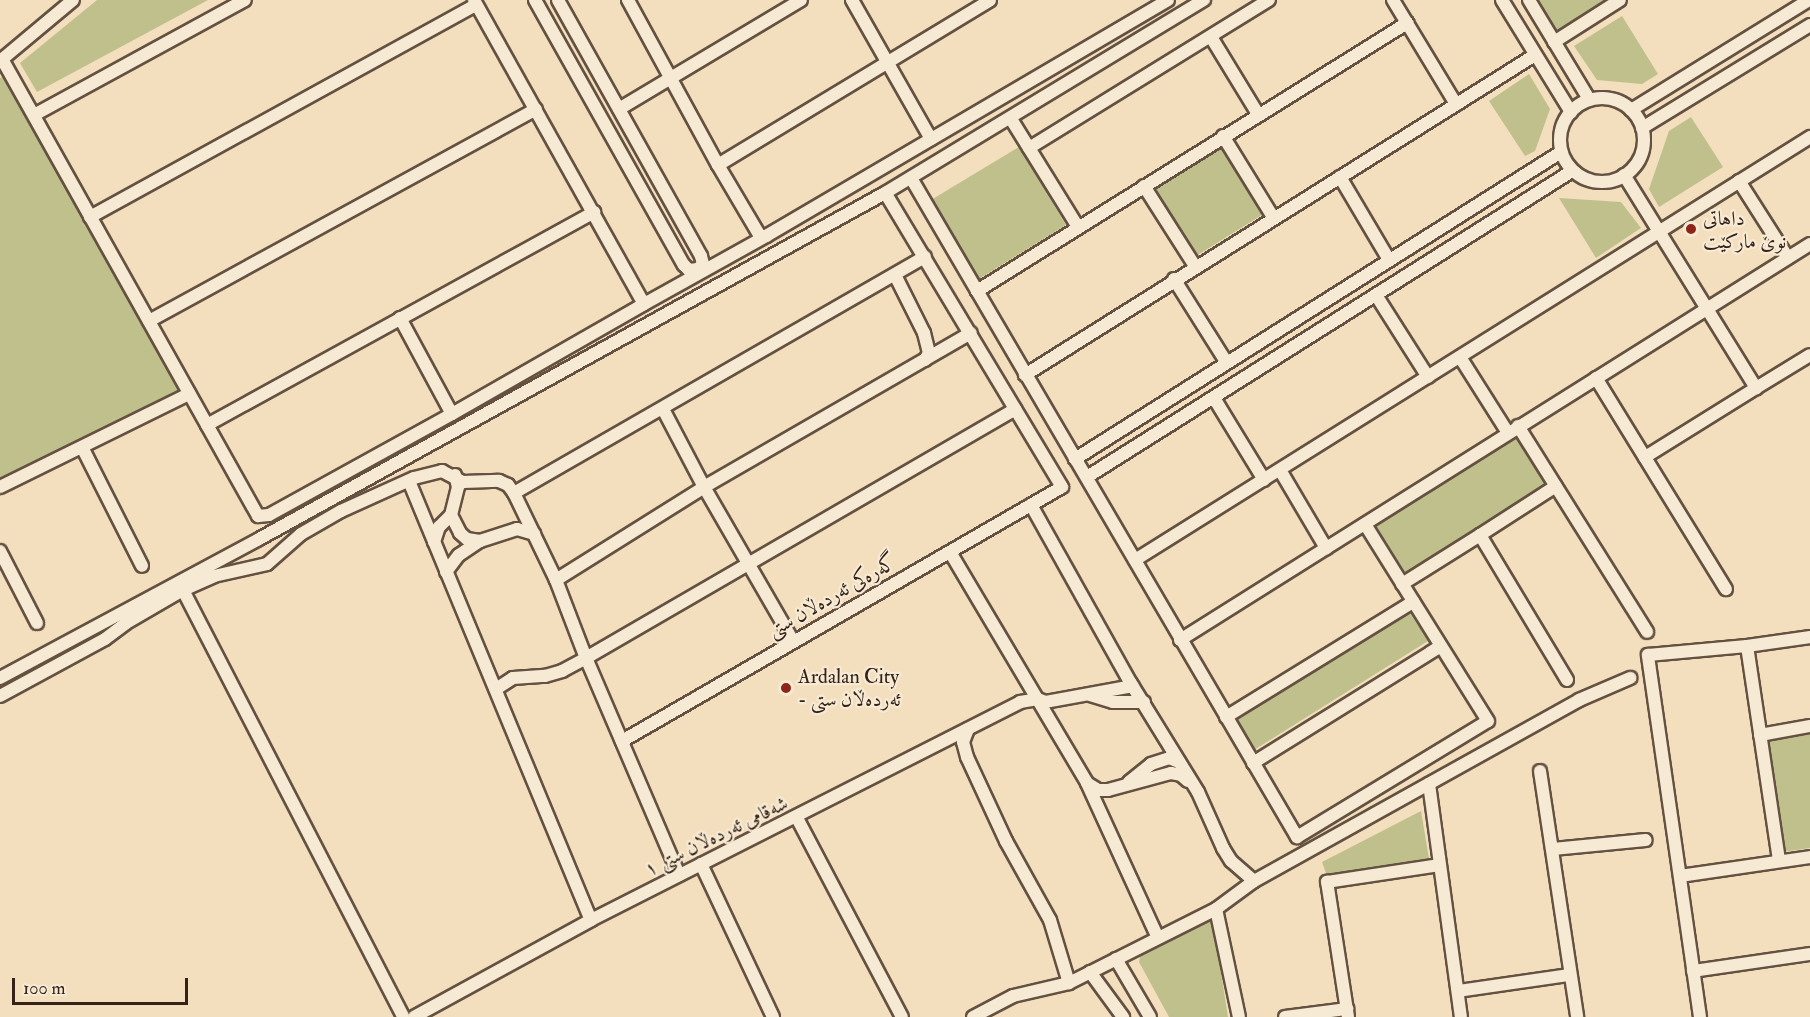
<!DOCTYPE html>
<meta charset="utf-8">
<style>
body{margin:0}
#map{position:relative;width:1810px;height:1017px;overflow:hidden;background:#f3dfbd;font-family:"IM FELL Double Pica",Amiri,serif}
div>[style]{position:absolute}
.green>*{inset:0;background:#c0c08d}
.roads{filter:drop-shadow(2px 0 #645141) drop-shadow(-2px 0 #645141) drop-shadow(0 2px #645141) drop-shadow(0 -2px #645141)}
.minor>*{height:12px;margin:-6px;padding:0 6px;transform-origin:6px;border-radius:6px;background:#f7ead4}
.minor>.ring{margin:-6px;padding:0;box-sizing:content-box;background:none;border:12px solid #f7ead4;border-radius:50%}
.dots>*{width:16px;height:16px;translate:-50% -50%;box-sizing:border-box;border:3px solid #f7ead4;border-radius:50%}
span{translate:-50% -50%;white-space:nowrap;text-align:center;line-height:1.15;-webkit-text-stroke:4.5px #f7ead4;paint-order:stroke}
.poi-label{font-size:20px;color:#342218}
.left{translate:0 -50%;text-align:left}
.street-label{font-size:20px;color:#342218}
.scale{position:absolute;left:12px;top:978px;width:176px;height:27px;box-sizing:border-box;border:3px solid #342218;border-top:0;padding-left:8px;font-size:18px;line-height:21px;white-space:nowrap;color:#342218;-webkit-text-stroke:4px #f7ead4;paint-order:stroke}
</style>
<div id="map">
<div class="green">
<i style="clip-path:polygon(97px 0,208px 0,37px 92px,20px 63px)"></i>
<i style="clip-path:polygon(1537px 0,1608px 0,1557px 30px)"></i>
<i style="clip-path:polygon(1622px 16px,1658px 74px,1642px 84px,1597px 80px,1574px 46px)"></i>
<i style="clip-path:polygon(1529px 74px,1550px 109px,1535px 151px,1525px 156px,1489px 101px)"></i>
<i style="clip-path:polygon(3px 76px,180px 393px,0 479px,0 78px)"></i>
<i style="clip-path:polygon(1691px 117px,1723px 167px,1659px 207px,1649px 189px,1669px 131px)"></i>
<i style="clip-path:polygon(1019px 147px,1066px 225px,979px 279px,931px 200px)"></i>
<i style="clip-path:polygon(1220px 147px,1262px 215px,1196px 256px,1155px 189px)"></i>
<i style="clip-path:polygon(1559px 198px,1621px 202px,1641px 228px,1596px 258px)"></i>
<i style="clip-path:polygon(1516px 437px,1546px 484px,1406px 573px,1376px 526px)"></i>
<i style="clip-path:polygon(1408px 610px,1428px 641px,1254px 750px,1235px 719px)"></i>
<i style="clip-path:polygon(1810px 733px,1810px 848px,1782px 852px,1767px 739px)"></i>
<i style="clip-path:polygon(1421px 811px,1429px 859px,1327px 876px,1322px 862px)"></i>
<i style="clip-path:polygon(1211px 910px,1228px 1017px,1169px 1017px,1139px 962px,1142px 948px)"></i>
</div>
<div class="roads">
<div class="minor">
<i style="left:474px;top:0;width:348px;rotate:60.8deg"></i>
<i style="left:644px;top:304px;width:140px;rotate:-29.1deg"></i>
<i style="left:535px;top:0;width:304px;rotate:60.7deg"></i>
<i style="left:684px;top:265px;width:7px;rotate:45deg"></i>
<i style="left:689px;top:270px;width:9px;rotate:-6deg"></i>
<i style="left:698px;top:269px;width:7px;rotate:-45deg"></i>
<i style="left:703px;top:264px;width:8px;rotate:-104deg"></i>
<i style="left:701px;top:256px;width:293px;rotate:-119.2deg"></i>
<i style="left:628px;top:0;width:188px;rotate:61.4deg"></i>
<i style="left:718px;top:165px;width:82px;rotate:59.4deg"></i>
<i style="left:760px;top:236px;width:6px"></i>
<i style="left:766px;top:236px;width:466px;rotate:-30.4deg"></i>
<i style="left:852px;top:0;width:160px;rotate:60.4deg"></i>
<i style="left:1393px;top:0;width:122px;rotate:58.8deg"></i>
<i style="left:1502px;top:0;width:132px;rotate:58.4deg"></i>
<i style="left:1529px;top:0;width:116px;rotate:58.8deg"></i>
<i style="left:1211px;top:37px;width:90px;rotate:58.6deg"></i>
<i style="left:1554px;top:42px;width:78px;rotate:-32.5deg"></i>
<i style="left:2px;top:59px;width:524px;rotate:60.74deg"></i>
<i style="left:258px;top:516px;width:11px;rotate:-5deg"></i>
<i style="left:269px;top:515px;width:209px;rotate:-28.9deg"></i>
<i style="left:452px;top:414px;width:221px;rotate:-29.8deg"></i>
<i style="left:0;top:61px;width:95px;rotate:-39.9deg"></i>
<i class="ring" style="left:1560px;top:98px;width:72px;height:72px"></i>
<i style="left:619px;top:109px;width:212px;rotate:-30.9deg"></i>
<i style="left:1631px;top:110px;width:209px;rotate:-31.7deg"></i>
<i style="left:34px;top:115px;width:240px;rotate:-28.6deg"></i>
<i style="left:1011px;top:119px;width:127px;rotate:58.2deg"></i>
<i style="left:1642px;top:128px;width:197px;rotate:-31.5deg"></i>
<i style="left:1223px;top:136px;width:95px;rotate:58.3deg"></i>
<i style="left:1029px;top:148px;width:282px;rotate:-31.7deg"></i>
<i style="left:718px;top:165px;width:318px;rotate:-31.2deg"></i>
<i style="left:1624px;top:175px;width:251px;rotate:58.2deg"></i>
<i style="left:1756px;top:388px;width:131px;rotate:148.1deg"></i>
<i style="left:1340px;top:177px;width:96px;rotate:59.4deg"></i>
<i style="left:911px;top:178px;width:764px;rotate:59.64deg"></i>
<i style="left:1297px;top:837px;width:223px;rotate:-31.3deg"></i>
<i style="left:1488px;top:721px;width:232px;rotate:-122deg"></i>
<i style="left:1739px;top:181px;width:91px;rotate:57.5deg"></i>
<i style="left:1144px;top:186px;width:95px;rotate:57.5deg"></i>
<i style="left:90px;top:217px;width:440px;rotate:-28.8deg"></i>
<i style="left:895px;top:275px;width:65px;rotate:63.4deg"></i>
<i style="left:924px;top:333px;width:21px;rotate:76deg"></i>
<i style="left:929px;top:353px;width:8px;rotate:120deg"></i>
<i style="left:1174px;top:279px;width:99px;rotate:57.8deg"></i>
<i style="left:977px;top:291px;width:507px;rotate:-31.93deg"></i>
<i style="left:1376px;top:295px;width:97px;rotate:57.6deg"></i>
<i style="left:400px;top:318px;width:109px;rotate:61.6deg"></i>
<i style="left:149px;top:321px;width:441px;rotate:-28.7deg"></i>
<i style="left:1460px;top:357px;width:90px;rotate:57.7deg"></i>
<i style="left:1025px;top:375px;width:602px;rotate:-32.11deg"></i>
<i style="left:1596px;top:378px;width:248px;rotate:58.4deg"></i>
<i style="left:1756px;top:388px;width:63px;rotate:-31.4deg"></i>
<i style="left:1214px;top:398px;width:96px;rotate:58.6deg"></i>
<i style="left:663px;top:409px;width:88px;rotate:62.3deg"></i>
<i style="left:704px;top:487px;width:178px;rotate:60deg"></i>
<i style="left:207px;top:425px;width:442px;rotate:-28.8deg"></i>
<i style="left:1518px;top:426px;width:243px;rotate:57.9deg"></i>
<i style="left:82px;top:447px;width:133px;rotate:63.2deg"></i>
<i style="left:1075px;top:459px;width:575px;rotate:-32.28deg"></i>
<i style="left:1280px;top:470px;width:91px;rotate:59.5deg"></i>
<i style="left:455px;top:475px;width:12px;rotate:76deg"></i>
<i style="left:458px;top:487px;width:29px;rotate:104deg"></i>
<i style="left:451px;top:515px;width:20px;rotate:63deg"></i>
<i style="left:460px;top:533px;width:9px;rotate:41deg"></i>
<i style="left:467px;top:539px;width:13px;rotate:9deg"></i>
<i style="left:480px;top:541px;width:39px;rotate:-18deg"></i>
<i style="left:517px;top:529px;width:18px;rotate:16deg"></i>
<i style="left:1087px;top:477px;width:573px;rotate:-32.25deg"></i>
<i style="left:409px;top:481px;width:475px;rotate:67.5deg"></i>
<i style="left:0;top:487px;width:211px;rotate:-26.2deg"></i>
<i style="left:514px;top:493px;width:474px;rotate:-29.9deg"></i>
<i style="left:1480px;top:535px;width:90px;rotate:-32.8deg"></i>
<i style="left:434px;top:542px;width:16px;rotate:-72deg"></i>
<i style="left:439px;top:527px;width:17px;rotate:-45deg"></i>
<i style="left:0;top:551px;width:81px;rotate:62.8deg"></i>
<i style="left:950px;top:552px;width:269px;rotate:59.3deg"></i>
<i style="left:1087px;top:783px;width:170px;rotate:65.4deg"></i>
<i style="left:1135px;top:560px;width:797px;rotate:-32.07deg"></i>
<i style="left:446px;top:572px;width:21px;rotate:-53deg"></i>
<i style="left:459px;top:555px;width:25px;rotate:-34deg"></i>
<i style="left:556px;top:580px;width:175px;rotate:-32.1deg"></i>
<i style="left:704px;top:487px;width:308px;rotate:-30deg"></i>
<i style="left:1402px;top:584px;width:92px;rotate:-32.1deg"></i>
<i style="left:1480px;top:535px;width:169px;rotate:59deg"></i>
<i style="left:183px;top:590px;width:480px;rotate:62.7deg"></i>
<i style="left:1180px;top:640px;width:744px;rotate:-32.15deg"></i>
<i style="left:1747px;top:646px;width:217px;rotate:81.5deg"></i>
<i style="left:0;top:678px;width:294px;rotate:-28.2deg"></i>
<i style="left:259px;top:539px;width:715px;rotate:-28.93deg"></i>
<i style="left:885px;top:193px;width:373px;rotate:-31.2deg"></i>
<i style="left:496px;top:689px;width:20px;rotate:-33deg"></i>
<i style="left:513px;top:678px;width:32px;rotate:-4deg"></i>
<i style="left:545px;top:676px;width:18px;rotate:-16deg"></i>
<i style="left:562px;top:671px;width:27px;rotate:-28deg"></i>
<i style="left:586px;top:658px;width:496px;rotate:-30.1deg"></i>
<i style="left:1090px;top:695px;width:24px;rotate:17deg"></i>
<i style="left:1113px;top:702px;width:31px"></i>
<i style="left:0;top:696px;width:119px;rotate:-28.5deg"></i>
<i style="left:105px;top:639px;width:26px;rotate:-37deg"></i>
<i style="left:126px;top:623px;width:66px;rotate:-30.1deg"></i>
<i style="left:183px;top:590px;width:34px;rotate:-24deg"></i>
<i style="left:214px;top:576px;width:54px;rotate:-12.8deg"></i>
<i style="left:267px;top:564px;width:45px;rotate:-41.4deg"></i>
<i style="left:301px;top:534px;width:46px;rotate:-29.9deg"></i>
<i style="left:341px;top:511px;width:80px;rotate:-24.3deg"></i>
<i style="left:414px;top:478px;width:29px;rotate:-14deg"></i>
<i style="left:442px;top:471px;width:24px;rotate:28deg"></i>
<i style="left:463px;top:482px;width:36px;rotate:-2deg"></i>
<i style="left:499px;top:481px;width:10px;rotate:24deg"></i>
<i style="left:508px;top:485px;width:10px;rotate:53deg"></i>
<i style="left:514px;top:493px;width:97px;rotate:64.2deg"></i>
<i style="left:556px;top:580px;width:84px;rotate:69deg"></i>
<i style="left:586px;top:658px;width:236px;rotate:66.8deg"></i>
<i style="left:1226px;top:717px;width:220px;rotate:-31.6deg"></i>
<i style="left:968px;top:729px;width:14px;rotate:111deg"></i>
<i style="left:963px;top:742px;width:16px;rotate:75deg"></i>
<i style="left:967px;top:757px;width:93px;rotate:65.1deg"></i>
<i style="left:1006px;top:841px;width:90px;rotate:60.9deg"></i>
<i style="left:1050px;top:920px;width:66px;rotate:73.2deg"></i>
<i style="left:1760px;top:735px;width:51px;rotate:-10.2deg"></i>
<i style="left:622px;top:741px;width:508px;rotate:-30deg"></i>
<i style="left:1062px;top:487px;width:343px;rotate:-121deg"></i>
<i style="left:1253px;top:763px;width:221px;rotate:-31.9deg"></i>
<i style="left:1540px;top:771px;width:249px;rotate:81.4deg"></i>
<i style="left:1129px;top:782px;width:28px;rotate:-39deg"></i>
<i style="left:1151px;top:764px;width:19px;rotate:-18deg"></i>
<i style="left:1169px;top:758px;width:11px;rotate:22deg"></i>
<i style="left:1087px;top:783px;width:13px;rotate:32deg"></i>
<i style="left:1098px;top:790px;width:10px"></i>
<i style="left:1108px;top:790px;width:65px;rotate:-15.1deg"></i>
<i style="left:1171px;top:773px;width:10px;rotate:11deg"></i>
<i style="left:1181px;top:775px;width:9px;rotate:41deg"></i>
<i style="left:1429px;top:784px;width:235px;rotate:82.2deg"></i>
<i style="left:797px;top:818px;width:225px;rotate:62.2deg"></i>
<i style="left:1553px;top:849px;width:93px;rotate:-5.5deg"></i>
<i style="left:701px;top:864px;width:169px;rotate:64.8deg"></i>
<i style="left:1680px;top:876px;width:131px;rotate:-8.3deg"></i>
<i style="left:1254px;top:881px;width:372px;rotate:-29.1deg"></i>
<i style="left:1579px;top:700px;width:56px;rotate:-23.3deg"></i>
<i style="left:1216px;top:909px;width:110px;rotate:78deg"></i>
<i style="left:1116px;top:959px;width:67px;rotate:59.6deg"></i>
<i style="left:1693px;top:971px;width:118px;rotate:-8.3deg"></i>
<i style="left:1090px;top:972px;width:56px;rotate:53.7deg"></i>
<i style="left:1458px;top:991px;width:112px;rotate:-8.2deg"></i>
<i style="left:414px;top:1017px;width:202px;rotate:-28.7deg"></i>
<i style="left:591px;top:920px;width:481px;rotate:-26.9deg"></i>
<i style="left:1020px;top:702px;width:18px;rotate:-9deg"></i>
<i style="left:1038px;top:699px;width:8px;rotate:23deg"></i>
<i style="left:1045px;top:702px;width:89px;rotate:-10.3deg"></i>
<i style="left:973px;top:1017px;width:45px;rotate:-27.7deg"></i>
<i style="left:1013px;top:996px;width:57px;rotate:-13.1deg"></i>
<i style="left:1069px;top:983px;width:165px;rotate:-26.7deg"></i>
<i style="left:1216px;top:909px;width:47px;rotate:-36.4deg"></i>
<i style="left:1254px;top:881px;width:30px;rotate:-139deg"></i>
<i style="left:1231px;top:861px;width:15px;rotate:-122deg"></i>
<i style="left:1223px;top:848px;width:61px;rotate:-114.1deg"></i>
<i style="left:1198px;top:792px;width:129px;rotate:-121.7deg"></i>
<i style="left:1130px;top:682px;width:203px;rotate:-119.2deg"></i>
<i style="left:1285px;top:1017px;width:63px;rotate:-7.4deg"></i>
<i style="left:1348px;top:1017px;width:137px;rotate:-98.8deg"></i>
<i style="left:1327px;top:882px;width:113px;rotate:-8.6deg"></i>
<i style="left:1700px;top:1017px;width:366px;rotate:-98.2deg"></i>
<i style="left:1648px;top:655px;width:99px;rotate:-5.2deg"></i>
<i style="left:1747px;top:646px;width:64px;rotate:-8.1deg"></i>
</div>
</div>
<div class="dots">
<i style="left:1691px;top:229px;background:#8f2418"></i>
<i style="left:786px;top:688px;background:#8f2418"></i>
</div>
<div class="poi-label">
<span class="left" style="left:1703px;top:230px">داهاتی<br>نوێ مارکێت</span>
<span class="left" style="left:798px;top:688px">Ardalan City<br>- ئەردەڵان ستی</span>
</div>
<div class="street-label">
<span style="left:832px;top:596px;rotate:-30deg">گەرەکی ئەردەڵان ستی</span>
<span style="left:716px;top:836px;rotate:-26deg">شەقامی ئەردەڵان ستی ١</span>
</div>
<div class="scale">100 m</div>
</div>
